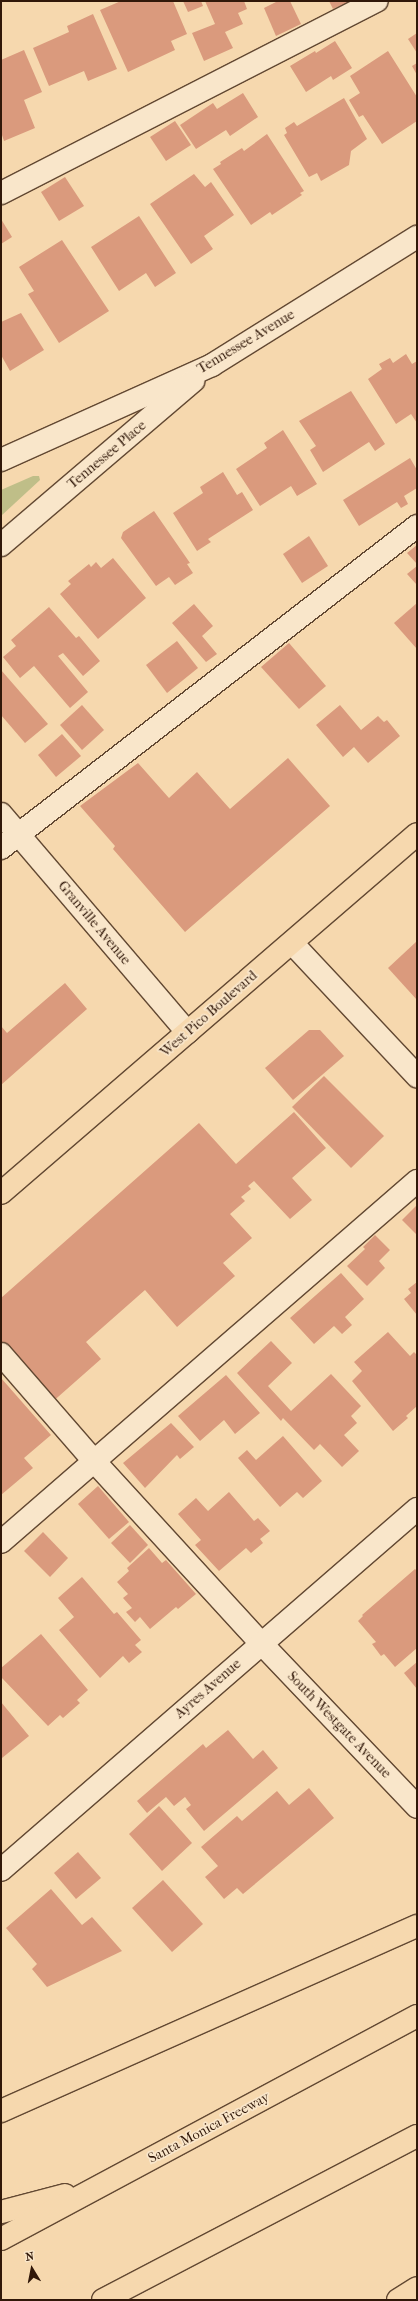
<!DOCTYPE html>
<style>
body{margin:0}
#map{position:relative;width:418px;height:2301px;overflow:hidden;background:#f6d8ae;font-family:"IM FELL French Canon",serif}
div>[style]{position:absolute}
.green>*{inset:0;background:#bfbe88}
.building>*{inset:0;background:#da9a7d}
.roads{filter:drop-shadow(1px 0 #624832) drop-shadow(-1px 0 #624832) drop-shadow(0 1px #624832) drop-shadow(0 -1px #624832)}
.minor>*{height:22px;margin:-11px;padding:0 11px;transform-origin:11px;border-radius:11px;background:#f9e6ca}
.major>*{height:22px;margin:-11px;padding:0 11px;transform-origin:11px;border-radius:11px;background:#f6d8ae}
.highway>*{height:22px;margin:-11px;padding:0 11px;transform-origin:11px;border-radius:11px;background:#f6d8ae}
span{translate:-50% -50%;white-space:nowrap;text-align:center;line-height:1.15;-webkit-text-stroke:3.5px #f9e6ca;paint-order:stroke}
.street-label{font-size:14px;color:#311809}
.frame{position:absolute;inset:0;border:2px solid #311809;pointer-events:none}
.north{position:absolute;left:12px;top:2249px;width:40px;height:40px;-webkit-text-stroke:3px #f9e6ca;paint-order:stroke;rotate:350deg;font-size:11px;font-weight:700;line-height:16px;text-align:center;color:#311809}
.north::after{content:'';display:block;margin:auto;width:14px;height:18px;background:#311809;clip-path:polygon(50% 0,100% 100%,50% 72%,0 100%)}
</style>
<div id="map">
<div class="green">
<i style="clip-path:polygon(33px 476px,39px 476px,40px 480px,1px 516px,1px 490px)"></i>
</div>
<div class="building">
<i style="clip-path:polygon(121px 1px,173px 1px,187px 34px,171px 41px,175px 50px,128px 72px,100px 10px)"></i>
<i style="clip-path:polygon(183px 1px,201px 1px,203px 6px,188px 12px)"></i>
<i style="clip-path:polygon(205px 1px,244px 1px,247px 9px,238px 13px,243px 24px,225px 32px,233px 48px,204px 61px,192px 33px,215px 24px)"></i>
<i style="clip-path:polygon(278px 1px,290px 1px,301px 24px,276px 36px,264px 8px)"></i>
<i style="clip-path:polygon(329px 1px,351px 1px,333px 9px)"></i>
<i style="clip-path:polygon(93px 14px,117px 69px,88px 81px,84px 71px,49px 86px,33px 48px,69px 32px,67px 26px)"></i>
<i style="clip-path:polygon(417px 33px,417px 53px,408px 39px)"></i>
<i style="clip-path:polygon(335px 41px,352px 68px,333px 80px,331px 76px,306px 92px,290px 66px,315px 51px,316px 53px)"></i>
<i style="clip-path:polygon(24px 50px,42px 92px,24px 100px,35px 128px,4px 141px,1px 132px,1px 60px)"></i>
<i style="clip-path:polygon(388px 51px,417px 97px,417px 121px,382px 144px,363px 115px,359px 117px,349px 100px,360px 93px,350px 76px)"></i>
<i style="clip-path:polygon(417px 63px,417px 75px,412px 66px)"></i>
<i style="clip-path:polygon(243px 93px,258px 117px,230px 136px,226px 130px,196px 149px,180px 125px,213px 103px,217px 109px)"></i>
<i style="clip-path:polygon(344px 98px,367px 139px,351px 151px,349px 165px,321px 181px,317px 173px,309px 177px,284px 135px,287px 133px,285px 128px,294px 122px,297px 126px)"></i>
<i style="clip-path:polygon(175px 121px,191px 145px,166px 161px,150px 137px)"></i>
<i style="clip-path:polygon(267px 134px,304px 191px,300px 193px,302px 195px,272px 215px,270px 212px,251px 225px,213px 169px,221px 164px,220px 162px,242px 148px,244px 151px)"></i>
<i style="clip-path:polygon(194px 174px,205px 187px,211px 182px,234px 215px,204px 236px,213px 249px,191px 264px,150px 204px)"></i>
<i style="clip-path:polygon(65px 177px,84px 206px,59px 221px,41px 192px)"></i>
<i style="clip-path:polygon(139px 216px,176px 273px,155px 287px,146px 273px,119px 291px,91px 247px)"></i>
<i style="clip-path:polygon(1px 219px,12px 237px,1px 244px)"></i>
<i style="clip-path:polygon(62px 240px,109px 311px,59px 343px,28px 294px,34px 291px,19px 267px)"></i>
<i style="clip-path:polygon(21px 313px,44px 350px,10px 371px,1px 355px,1px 322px)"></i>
<i style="clip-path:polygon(406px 354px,412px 364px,417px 361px,417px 423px,411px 414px,396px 424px,368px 379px,382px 369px,379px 364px,390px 358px,393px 363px)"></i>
<i style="clip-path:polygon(351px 391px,385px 444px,375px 451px,369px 442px,323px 472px,310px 450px,316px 446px,299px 421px)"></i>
<i style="clip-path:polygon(283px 430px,317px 484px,297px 496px,291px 486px,260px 506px,236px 469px,267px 448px,264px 443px)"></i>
<i style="clip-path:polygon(410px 458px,417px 470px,417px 488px,404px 496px,408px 504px,401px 508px,397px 502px,359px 526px,343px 500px)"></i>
<i style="clip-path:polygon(223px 472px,237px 495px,242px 492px,253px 510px,208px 539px,211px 542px,197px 551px,173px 513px,203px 493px,200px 487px)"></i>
<i style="clip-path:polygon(154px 511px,190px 563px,187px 564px,193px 573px,175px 585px,169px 577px,156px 586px,121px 538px,123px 532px)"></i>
<i style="clip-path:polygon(309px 536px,328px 566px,302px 583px,283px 554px)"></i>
<i style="clip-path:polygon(417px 545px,417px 564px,407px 553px)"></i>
<i style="clip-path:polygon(113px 558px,146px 598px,98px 639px,60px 594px,71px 584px,68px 581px,89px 564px,91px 567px,96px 562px,101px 568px)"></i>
<i style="clip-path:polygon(417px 566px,417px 585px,407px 574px)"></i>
<i style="clip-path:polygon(417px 603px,417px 649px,394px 623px)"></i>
<i style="clip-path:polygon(194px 604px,213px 626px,202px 636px,217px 654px,206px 662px,172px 623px)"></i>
<i style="clip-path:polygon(49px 607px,76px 638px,79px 636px,100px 661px,83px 676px,63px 653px,58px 656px,88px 692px,70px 708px,34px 666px,20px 678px,3px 657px,16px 646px,11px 640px)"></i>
<i style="clip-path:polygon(177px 641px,198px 668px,167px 693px,146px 665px)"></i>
<i style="clip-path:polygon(289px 643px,326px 686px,299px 709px,261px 667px)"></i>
<i style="clip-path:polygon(1px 670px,48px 724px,25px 743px,1px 715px)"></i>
<i style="clip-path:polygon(82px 705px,104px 730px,82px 750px,60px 725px)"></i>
<i style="clip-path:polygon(340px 705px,361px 730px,378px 716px,384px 722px,387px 720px,400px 736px,368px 763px,354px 747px,343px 757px,316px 725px)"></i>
<i style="clip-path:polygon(62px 734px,81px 756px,56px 777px,38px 755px)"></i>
<i style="clip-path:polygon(288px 758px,330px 806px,185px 932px,113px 849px,115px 846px,80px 806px,138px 763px,169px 798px,197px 772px,230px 809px)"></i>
<i style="clip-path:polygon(417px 941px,417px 1000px,388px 968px)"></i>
<i style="clip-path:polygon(65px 983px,87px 1009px,1px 1085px,1px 1026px,7px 1033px)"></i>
<i style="clip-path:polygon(309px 1030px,320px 1030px,344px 1056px,293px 1100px,265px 1068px)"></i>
<i style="clip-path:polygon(324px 1076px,384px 1136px,351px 1168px,292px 1107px)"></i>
<i style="clip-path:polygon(294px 1112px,326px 1148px,292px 1178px,312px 1200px,290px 1219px,254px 1181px,248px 1186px,251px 1189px,241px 1197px,245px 1201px,230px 1214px,252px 1238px,223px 1263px,235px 1276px,177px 1327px,145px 1290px,86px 1342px,101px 1359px,50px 1404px,1px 1349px,1px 1298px,199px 1123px,236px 1164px)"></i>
<i style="clip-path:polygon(417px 1205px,417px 1235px,402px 1220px)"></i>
<i style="clip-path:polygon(375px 1235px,390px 1250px,379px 1261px,385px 1268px,367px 1286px,347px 1266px,365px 1249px,363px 1247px)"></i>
<i style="clip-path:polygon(341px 1273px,364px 1299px,345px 1317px,352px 1325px,342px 1334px,334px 1326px,314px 1344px,290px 1318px)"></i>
<i style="clip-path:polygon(417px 1282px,417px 1315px,404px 1299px,411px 1293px,408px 1289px)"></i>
<i style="clip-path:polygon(388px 1332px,410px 1356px,414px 1352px,417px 1355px,417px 1406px,406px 1416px,408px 1418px,393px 1431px,352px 1381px,362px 1371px,354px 1362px)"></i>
<i style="clip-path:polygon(271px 1341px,292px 1363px,268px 1386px,291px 1411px,331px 1374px,361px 1406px,351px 1416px,357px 1423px,344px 1435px,359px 1451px,342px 1467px,320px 1444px,314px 1450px,283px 1418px,281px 1421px,237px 1373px)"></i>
<i style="clip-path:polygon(226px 1375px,260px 1413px,235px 1434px,224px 1420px,200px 1441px,178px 1416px)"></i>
<i style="clip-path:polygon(1px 1378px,51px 1435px,24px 1458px,33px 1468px,1px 1495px)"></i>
<i style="clip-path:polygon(171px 1423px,194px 1447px,180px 1459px,177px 1455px,145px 1488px,123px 1463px)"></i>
<i style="clip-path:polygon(283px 1436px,322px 1481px,303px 1498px,297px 1492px,280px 1507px,238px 1458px,247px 1450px,256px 1460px)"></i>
<i style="clip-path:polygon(98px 1486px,129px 1522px,109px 1539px,78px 1504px)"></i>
<i style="clip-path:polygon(229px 1492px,254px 1521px,258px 1518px,270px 1531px,260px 1539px,263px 1543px,251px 1553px,246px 1548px,219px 1571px,195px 1545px,201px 1540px,178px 1514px,196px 1498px,208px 1511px)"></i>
<i style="clip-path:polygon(130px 1525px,148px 1545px,130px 1563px,111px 1543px)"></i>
<i style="clip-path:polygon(43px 1532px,68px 1558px,50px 1577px,24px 1551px)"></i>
<i style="clip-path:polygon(149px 1548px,162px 1563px,166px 1560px,196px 1594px,178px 1609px,176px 1607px,150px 1629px,140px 1617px,135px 1622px,126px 1612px,132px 1608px,123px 1598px,128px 1594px,117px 1582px,129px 1571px,127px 1568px)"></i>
<i style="clip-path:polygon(415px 1569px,417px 1571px,417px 1648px,395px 1667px,384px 1654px,381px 1656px,372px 1644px,376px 1642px,358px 1621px,363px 1616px,362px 1615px)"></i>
<i style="clip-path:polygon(82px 1577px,114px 1614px,117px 1612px,141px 1640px,135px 1645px,142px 1652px,129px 1663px,123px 1656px,100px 1678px,59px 1630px,74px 1617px,58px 1598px)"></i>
<i style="clip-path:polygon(41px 1634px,88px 1690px,77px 1700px,80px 1703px,63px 1718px,60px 1715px,48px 1726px,1px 1677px,1px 1668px)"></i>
<i style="clip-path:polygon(417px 1662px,417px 1689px,404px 1673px)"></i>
<i style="clip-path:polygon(1px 1702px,29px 1736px,2px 1758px,1px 1757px)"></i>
<i style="clip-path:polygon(228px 1730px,253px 1759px,263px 1750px,278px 1768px,204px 1831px,186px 1809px,191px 1805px,185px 1797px,174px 1806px,166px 1797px,147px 1813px,137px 1801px,203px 1744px,206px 1748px)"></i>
<i style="clip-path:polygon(309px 1788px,334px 1818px,243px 1894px,237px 1888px,224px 1899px,205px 1877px,218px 1866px,201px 1847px,237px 1816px,242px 1821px,277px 1791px,289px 1805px)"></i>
<i style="clip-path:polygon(159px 1806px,192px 1843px,162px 1871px,129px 1834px)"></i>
<i style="clip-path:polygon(78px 1852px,101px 1878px,76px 1899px,54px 1873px)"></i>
<i style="clip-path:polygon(163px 1880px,203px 1924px,172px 1952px,132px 1908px)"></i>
<i style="clip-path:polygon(51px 1889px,82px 1925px,92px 1917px,122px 1951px,47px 1987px,32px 1969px,37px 1964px,6px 1928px)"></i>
</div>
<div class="roads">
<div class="minor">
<i style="left:1px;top:193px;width:422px;rotate:-27.1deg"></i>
<i style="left:1px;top:460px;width:231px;rotate:-24.2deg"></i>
<i style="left:212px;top:365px;width:242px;rotate:-32deg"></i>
<i style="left:1px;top:545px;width:253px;rotate:-40.5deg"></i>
<i style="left:1px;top:814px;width:287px;rotate:49.5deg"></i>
<i style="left:1px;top:848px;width:526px;rotate:-37.74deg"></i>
<i style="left:292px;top:943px;width:183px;rotate:46.8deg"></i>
<i style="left:1px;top:1354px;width:142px;rotate:49deg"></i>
<i style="left:94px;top:1461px;width:247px;rotate:47.5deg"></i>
<i style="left:261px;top:1643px;width:226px;rotate:46.4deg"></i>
<i style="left:1px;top:1542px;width:551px;rotate:-40.95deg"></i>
<i style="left:1px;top:1870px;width:551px;rotate:-40.95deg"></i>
</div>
<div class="major">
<i style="left:1px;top:1193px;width:549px;rotate:-40.79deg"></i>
</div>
<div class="highway">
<i style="left:1px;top:2111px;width:455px;rotate:-24deg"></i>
<i style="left:1px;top:2212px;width:66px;rotate:-14.9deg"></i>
<i style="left:1px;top:2239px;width:472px;rotate:-28.2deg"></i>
<i style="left:103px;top:2300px;width:354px;rotate:-27.6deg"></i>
<i style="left:398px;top:2300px;width:22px;rotate:-32deg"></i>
</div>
</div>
<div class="street-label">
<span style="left:246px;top:342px;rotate:-31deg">Tennessee Avenue</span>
<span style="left:107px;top:455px;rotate:-40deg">Tennessee Place</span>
<span style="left:94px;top:923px;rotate:50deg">Granville Avenue</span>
<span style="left:209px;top:1014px;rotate:-41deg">West Pico Boulevard</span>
<span style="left:208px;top:1689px;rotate:-41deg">Ayres Avenue</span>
<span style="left:339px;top:1725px;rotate:46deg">South Westgate Avenue</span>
<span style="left:209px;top:2128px;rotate:-28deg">Santa Monica Freeway</span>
</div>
<div class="frame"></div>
<div class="north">N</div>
</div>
